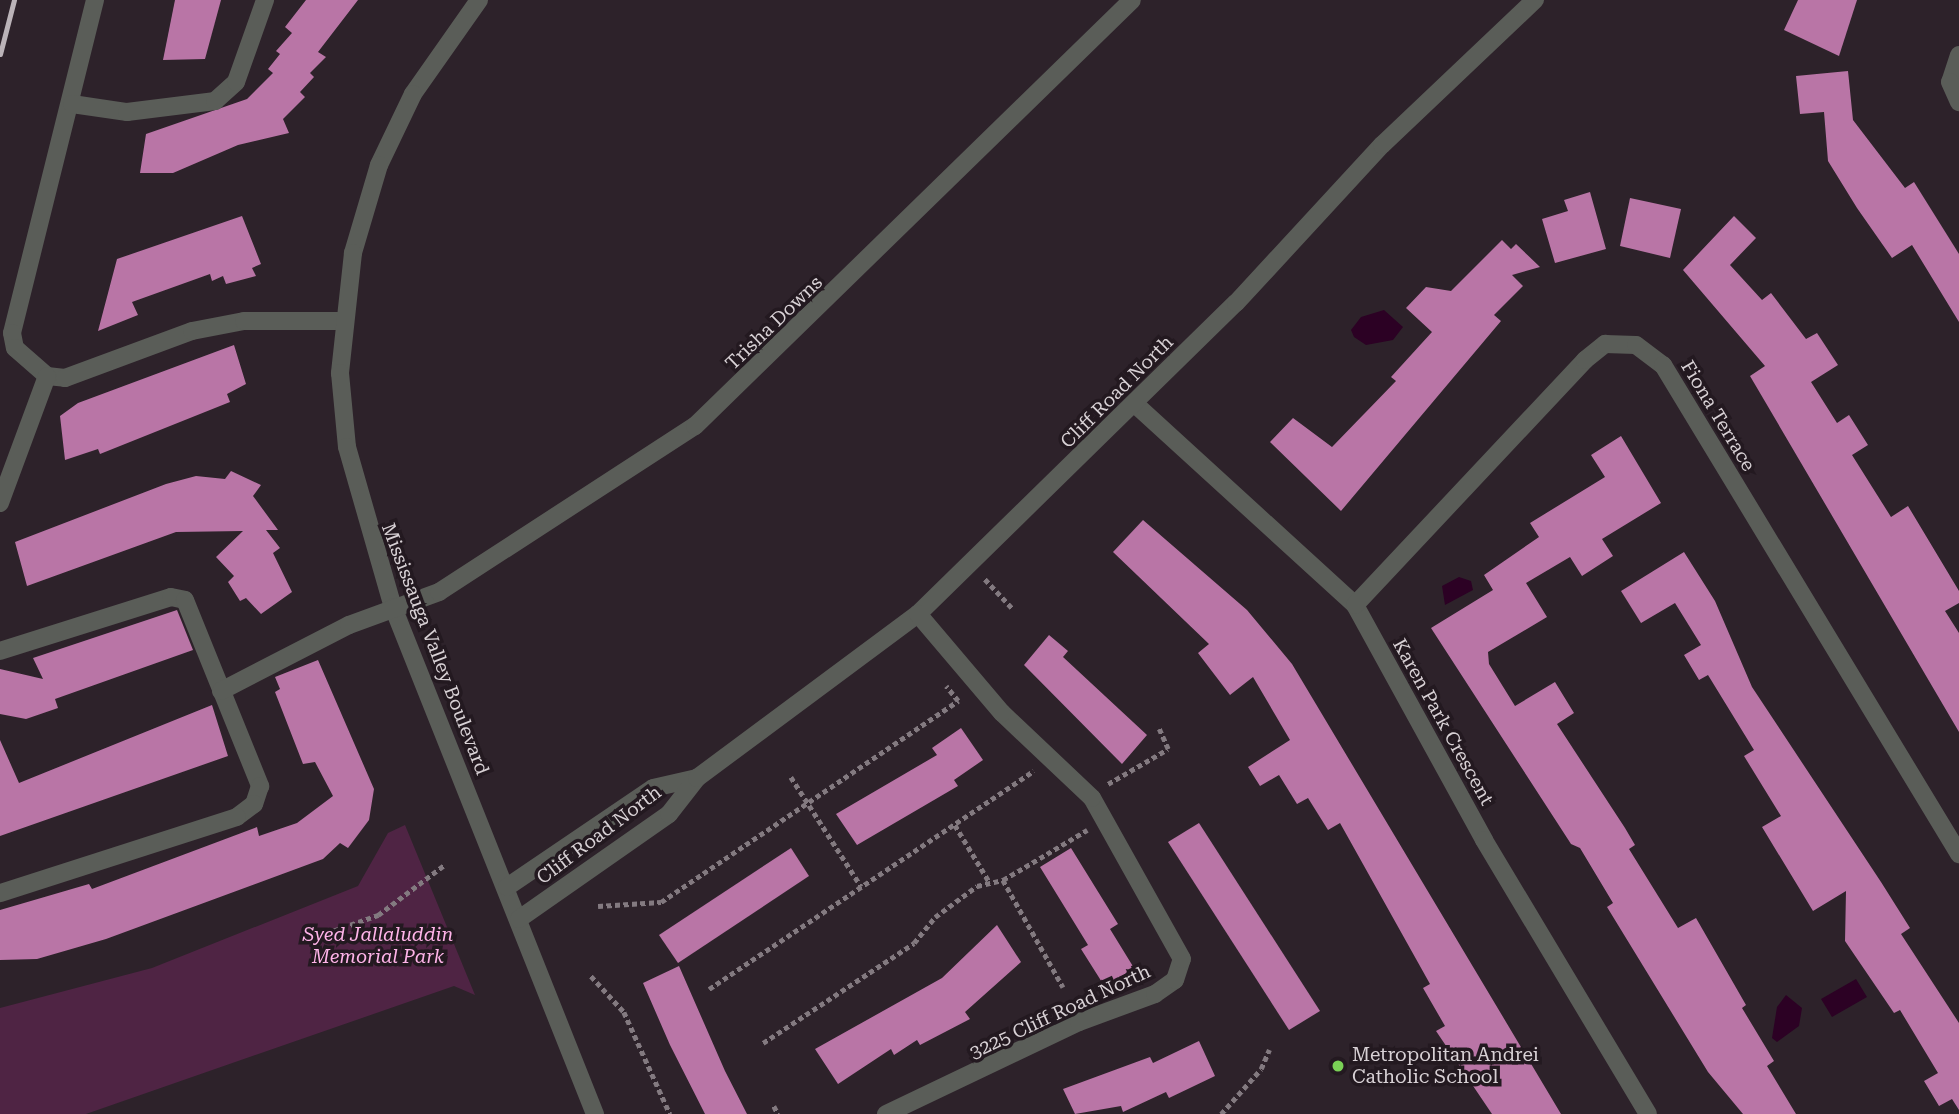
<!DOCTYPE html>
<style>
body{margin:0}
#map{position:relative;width:1959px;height:1114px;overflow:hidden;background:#2d222a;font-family:"Roboto Serif",serif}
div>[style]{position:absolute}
.green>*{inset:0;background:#4f2444}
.water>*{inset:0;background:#2c0124}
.building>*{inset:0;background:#b975a6}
.path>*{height:4.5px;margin-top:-2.25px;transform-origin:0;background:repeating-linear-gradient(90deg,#837a80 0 5px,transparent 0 8.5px)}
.minor>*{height:18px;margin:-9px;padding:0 9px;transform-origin:9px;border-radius:9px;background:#5a5d58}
.rail>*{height:5px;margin:-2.5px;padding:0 2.5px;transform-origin:2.5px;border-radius:2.5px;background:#bbb3b8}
.dots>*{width:19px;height:19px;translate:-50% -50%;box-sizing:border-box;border:4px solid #231920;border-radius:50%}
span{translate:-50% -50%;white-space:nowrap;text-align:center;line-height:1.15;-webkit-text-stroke:7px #231920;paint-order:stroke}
.street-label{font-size:19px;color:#d8d1d5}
.park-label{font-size:19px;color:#ffb4e9;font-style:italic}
.poi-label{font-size:19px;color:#d8d1d5}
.left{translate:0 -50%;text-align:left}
</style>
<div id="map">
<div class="green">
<i style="clip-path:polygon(405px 825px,475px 995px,454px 986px,86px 1114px,0 1114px,0 1008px,152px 968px,358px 886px,388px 833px)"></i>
</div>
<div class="water">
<i style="clip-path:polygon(1384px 310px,1403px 327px,1393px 340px,1366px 345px,1354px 337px,1351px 330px,1361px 317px)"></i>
<i style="clip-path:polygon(1459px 577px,1471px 581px,1473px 590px,1445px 605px,1442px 586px)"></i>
<i style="clip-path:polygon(1856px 979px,1867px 997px,1832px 1017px,1821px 999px)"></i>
<i style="clip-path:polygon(1786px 995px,1802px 1008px,1799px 1026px,1777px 1042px,1772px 1038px,1777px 1007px)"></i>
</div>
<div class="building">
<i style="clip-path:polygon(175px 0,221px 0,205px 59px,163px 60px)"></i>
<i style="clip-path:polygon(306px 0,358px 0,318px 52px,326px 57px,310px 73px,314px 77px,300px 92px,305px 97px,283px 119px,289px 133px,238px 145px,173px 173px,140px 173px,146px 134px,247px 99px,273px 73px,268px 69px,280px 54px,276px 51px,292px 33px,285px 27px)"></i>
<i style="clip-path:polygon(1798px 0,1857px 0,1839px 56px,1784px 30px)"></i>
<i style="clip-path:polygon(1848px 71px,1853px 120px,1905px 188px,1914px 182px,1959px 254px,1959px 322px,1912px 245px,1892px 258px,1857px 208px,1828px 161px,1824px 112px,1800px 114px,1796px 76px)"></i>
<i style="clip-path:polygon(1590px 192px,1606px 249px,1555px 263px,1542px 219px,1568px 211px,1564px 200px)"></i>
<i style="clip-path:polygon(1630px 198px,1681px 209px,1670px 258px,1620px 246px)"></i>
<i style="clip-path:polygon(242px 216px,261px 264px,252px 268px,256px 276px,226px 284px,223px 276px,212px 281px,210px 274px,132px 302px,138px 315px,98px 331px,117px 259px)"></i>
<i style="clip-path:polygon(1734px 216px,1756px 238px,1730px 265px,1762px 300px,1771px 293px,1806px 339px,1817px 333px,1838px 365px,1811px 382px,1837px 423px,1849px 415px,1868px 445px,1852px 455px,1891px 517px,1908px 506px,1959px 591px,1959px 603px,1945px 611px,1959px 633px,1959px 732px,1750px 376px,1765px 366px,1683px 270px)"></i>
<i style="clip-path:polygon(1502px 240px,1511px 249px,1516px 244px,1540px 267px,1512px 275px,1523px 286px,1494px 315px,1501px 321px,1341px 511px,1270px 442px,1293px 418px,1332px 447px,1396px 381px,1391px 377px,1432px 332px,1406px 308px,1426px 287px,1451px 291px)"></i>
<i style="clip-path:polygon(234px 345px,246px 384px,227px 394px,230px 402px,100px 454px,98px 449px,65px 460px,60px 416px,78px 403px)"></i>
<i style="clip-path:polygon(1621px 436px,1661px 503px,1602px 539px,1613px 556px,1582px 576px,1570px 557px,1526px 583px,1547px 617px,1488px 652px,1489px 664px,1515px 706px,1555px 682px,1574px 713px,1557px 724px,1625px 828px,1635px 845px,1629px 849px,1678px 928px,1696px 918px,1746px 1005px,1742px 1008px,1774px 1061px,1767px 1066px,1796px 1114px,1743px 1114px,1708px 1072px,1607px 907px,1613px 903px,1580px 848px,1571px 844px,1431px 628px,1493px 590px,1484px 575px,1539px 537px,1530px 523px,1605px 477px,1591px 455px)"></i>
<i style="clip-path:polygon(231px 471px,261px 485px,253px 496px,278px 530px,266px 530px,280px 548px,273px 553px,292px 592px,261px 614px,246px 598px,240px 601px,228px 582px,234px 576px,216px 557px,243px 531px,176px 532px,27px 586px,15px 542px,166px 484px,196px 476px,225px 479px)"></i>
<i style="clip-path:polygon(1143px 520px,1247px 610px,1292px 664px,1561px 1114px,1492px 1114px,1436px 1031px,1445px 1026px,1423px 988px,1430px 984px,1340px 823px,1328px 830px,1308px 798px,1297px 804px,1279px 775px,1260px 786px,1248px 767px,1290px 740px,1253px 677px,1230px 695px,1198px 653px,1209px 644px,1113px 552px)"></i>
<i style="clip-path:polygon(1684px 552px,1715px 601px,1752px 687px,1881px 882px,1910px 928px,1901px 934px,1959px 1023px,1959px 1110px,1952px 1099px,1939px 1106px,1924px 1081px,1938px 1073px,1900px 1010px,1894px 1013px,1845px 941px,1846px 891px,1813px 911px,1762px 827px,1781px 816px,1744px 756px,1754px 750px,1708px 675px,1699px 680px,1684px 655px,1701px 645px,1675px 603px,1641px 623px,1621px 591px)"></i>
<i style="clip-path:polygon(177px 610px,193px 650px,55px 699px,58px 708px,26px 719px,0 714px,0 669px,43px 679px,33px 658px)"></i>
<i style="clip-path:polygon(1049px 635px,1068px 651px,1063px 657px,1147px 735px,1122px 764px,1024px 665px)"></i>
<i style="clip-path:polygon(318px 660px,374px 789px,369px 820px,348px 848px,340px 843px,323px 859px,106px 939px,37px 959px,0 960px,0 910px,89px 884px,92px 889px,257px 827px,259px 836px,297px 823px,333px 796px,315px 762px,303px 764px,275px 692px,280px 689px,275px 677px)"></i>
<i style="clip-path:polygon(212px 705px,228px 756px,0 836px,0 740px,19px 783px)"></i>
<i style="clip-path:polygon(961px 728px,983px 760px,954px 780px,958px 786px,857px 845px,836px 814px,937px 755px,932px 748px)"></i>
<i style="clip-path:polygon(1199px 823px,1320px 1011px,1289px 1030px,1168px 842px)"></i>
<i style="clip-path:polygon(791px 848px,809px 876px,678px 963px,659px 935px)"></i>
<i style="clip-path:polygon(1071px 848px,1118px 924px,1110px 929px,1134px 968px,1105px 987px,1081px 949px,1088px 945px,1040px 867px)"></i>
<i style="clip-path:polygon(997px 925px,1021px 962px,965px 1012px,970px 1019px,920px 1045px,917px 1040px,894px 1055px,891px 1049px,838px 1084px,815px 1049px,942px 978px)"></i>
<i style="clip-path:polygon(679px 966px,725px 1071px,747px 1114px,705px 1114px,670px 1045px,643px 983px)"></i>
<i style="clip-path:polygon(1199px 1041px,1215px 1076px,1169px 1098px,1166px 1092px,1123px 1112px,1121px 1106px,1075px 1114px,1063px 1089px,1150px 1057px,1153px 1063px)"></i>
</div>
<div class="path">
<i style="left:985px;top:579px;width:41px;rotate:47deg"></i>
<i style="left:791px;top:777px;width:130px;rotate:57.3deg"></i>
<i style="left:1108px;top:784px;width:69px;rotate:-30.3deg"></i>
<i style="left:1168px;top:749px;width:22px;rotate:-114deg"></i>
<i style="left:955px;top:825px;width:68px;rotate:58.9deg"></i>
<i style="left:1003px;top:880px;width:123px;rotate:60.7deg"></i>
<i style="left:598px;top:906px;width:63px;rotate:-3.6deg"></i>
<i style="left:661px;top:902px;width:359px;rotate:-34.1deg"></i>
<i style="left:958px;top:701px;width:19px;rotate:-129deg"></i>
<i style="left:318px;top:936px;width:64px;rotate:-19.3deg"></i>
<i style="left:378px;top:915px;width:83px;rotate:-37.1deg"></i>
<i style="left:591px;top:976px;width:49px;rotate:47.5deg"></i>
<i style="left:624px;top:1012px;width:112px;rotate:65.7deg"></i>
<i style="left:709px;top:989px;width:391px;rotate:-33.9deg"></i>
<i style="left:763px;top:1043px;width:181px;rotate:-33.5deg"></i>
<i style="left:914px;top:943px;width:33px;rotate:-51deg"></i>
<i style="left:935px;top:917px;width:52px;rotate:-36.4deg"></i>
<i style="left:977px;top:886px;width:27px;rotate:-13deg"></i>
<i style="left:1003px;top:880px;width:98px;rotate:-30.8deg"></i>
<i style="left:774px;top:1106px;width:9px;rotate:63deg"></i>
<i style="left:1221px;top:1114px;width:60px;rotate:-48.4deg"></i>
<i style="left:1261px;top:1069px;width:21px;rotate:-67deg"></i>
</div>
<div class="minor">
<i style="left:95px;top:0;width:343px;rotate:104deg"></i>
<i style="left:12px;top:333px;width:15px;rotate:79deg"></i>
<i style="left:15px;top:348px;width:43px;rotate:41.2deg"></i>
<i style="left:47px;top:376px;width:18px;rotate:6deg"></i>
<i style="left:65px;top:378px;width:135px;rotate:-20.3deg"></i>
<i style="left:192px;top:331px;width:53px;rotate:-10.9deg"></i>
<i style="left:244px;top:321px;width:99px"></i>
<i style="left:479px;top:0;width:115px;rotate:125.1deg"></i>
<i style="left:413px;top:94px;width:79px;rotate:115.6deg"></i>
<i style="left:379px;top:165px;width:92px;rotate:106.5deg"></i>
<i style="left:353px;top:253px;width:121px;rotate:96.2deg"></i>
<i style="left:340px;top:373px;width:74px;rotate:84.6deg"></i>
<i style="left:347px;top:447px;width:166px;rotate:74deg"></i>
<i style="left:393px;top:607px;width:546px;rotate:68.28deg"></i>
<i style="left:1959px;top:55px;width:28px;rotate:108deg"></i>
<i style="left:1950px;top:82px;width:22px;rotate:66deg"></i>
<i style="left:72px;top:104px;width:56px;rotate:8.3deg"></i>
<i style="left:127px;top:112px;width:89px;rotate:-7.1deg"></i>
<i style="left:215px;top:101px;width:28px;rotate:-42deg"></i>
<i style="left:236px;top:82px;width:87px;rotate:-70.5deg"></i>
<i style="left:1135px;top:404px;width:298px;rotate:42.4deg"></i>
<i style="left:1355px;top:605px;width:268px;rotate:61.2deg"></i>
<i style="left:1484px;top:840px;width:319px;rotate:59.1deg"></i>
<i style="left:0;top:503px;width:135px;rotate:-69.7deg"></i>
<i style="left:1355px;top:605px;width:336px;rotate:-46.8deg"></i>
<i style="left:1585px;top:360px;width:26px;rotate:-39deg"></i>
<i style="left:1605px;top:344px;width:31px;rotate:2deg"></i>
<i style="left:1636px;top:345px;width:34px;rotate:37deg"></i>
<i style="left:1663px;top:365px;width:572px;rotate:58.81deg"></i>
<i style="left:0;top:651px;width:179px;rotate:-17.5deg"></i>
<i style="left:171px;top:597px;width:14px;rotate:12deg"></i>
<i style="left:185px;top:600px;width:201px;rotate:68deg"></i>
<i style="left:260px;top:786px;width:19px;rotate:108deg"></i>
<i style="left:254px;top:804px;width:21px;rotate:143deg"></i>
<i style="left:237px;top:817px;width:249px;rotate:162.2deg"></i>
<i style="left:221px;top:691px;width:144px;rotate:-27.3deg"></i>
<i style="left:349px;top:625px;width:96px;rotate:-20.1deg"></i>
<i style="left:439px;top:592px;width:305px;rotate:-33deg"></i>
<i style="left:695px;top:426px;width:610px;rotate:-44.27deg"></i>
<i style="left:507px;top:887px;width:176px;rotate:-34.1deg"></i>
<i style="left:653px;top:788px;width:45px;rotate:-12.8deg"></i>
<i style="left:519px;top:919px;width:183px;rotate:-35deg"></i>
<i style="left:669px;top:814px;width:46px;rotate:-52.1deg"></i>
<i style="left:697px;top:778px;width:275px;rotate:-36.6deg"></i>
<i style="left:918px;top:614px;width:445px;rotate:-44.4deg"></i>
<i style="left:1236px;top:303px;width:215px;rotate:-47.3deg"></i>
<i style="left:1382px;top:145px;width:211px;rotate:-43.5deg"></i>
<i style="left:886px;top:1114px;width:214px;rotate:-25.5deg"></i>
<i style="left:1079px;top:1022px;width:81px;rotate:-20.2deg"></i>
<i style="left:1155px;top:994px;width:24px;rotate:-35deg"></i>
<i style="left:1175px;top:980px;width:22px;rotate:-72deg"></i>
<i style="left:1182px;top:959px;width:184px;rotate:-119.2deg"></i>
<i style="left:1092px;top:798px;width:124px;rotate:-136.6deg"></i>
<i style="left:1002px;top:713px;width:130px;rotate:-130.3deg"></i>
</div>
<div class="rail">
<i style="left:0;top:54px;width:56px;rotate:-75.5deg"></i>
</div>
<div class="dots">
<i style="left:1338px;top:1066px;background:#7ad156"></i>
</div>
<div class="street-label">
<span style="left:774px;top:323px;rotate:-44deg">Trisha Downs</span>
<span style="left:1117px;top:392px;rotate:-45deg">Cliff Road North</span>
<span style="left:1718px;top:416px;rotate:59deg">Fiona Terrace</span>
<span style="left:435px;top:649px;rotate:69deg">Mississauga Valley Boulevard</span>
<span style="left:1443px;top:722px;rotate:61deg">Karen Park Crescent</span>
<span style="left:599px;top:835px;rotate:-37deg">Cliff Road North</span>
<span style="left:1060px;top:1012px;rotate:-25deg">3225 Cliff Road North</span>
</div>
<div class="park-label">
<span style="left:378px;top:946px">Syed Jallaluddin<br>Memorial Park</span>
</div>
<div class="poi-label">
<span class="left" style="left:1352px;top:1066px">Metropolitan Andrei<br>Catholic School</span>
</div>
</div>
